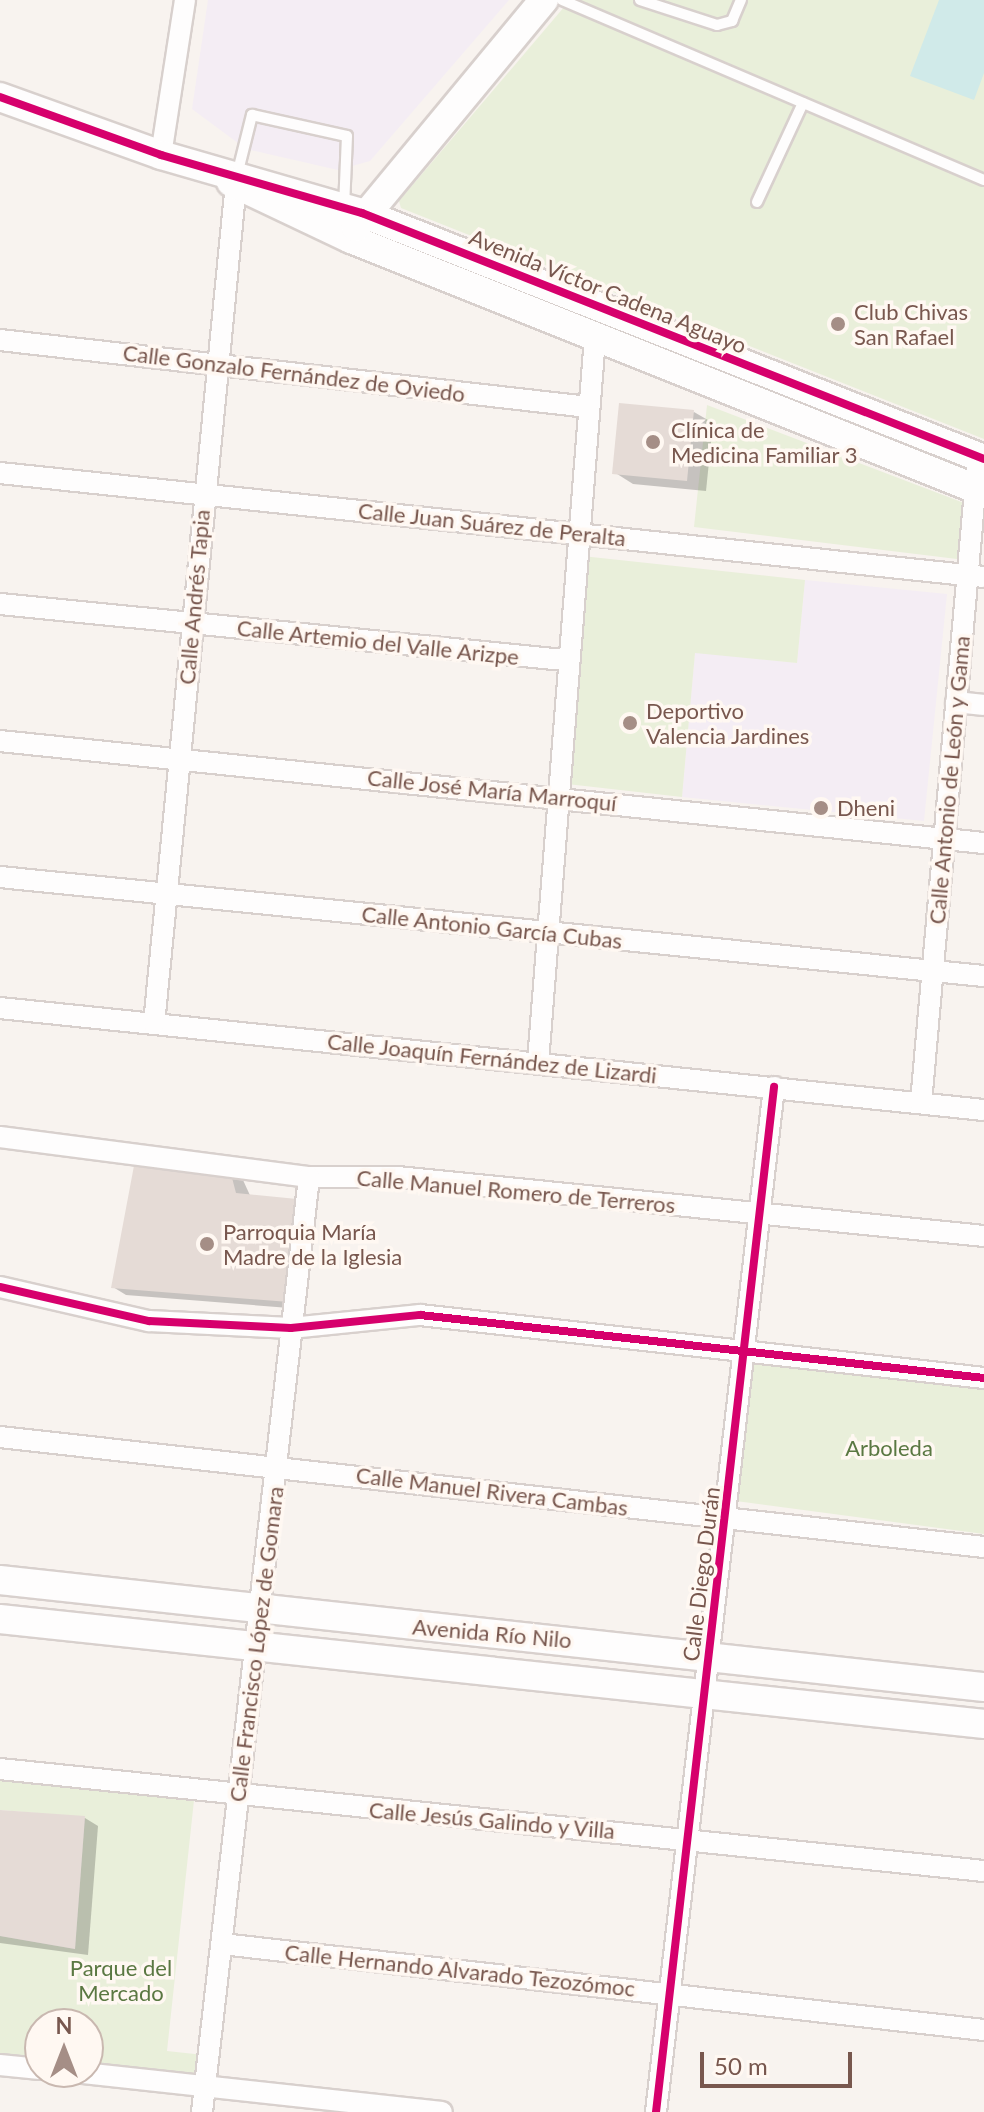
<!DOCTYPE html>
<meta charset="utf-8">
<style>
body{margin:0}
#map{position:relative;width:984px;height:2112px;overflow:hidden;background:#f8f3ef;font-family:Lato,sans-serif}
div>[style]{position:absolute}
.education>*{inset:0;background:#f4edf4}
.green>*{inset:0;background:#e9efda}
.water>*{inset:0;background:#d0eae9}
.shadow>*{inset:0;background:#0003}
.building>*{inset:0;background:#e5dbd6}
.roads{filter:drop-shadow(2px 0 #d8d0cd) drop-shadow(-2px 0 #d8d0cd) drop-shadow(0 2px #d8d0cd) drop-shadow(0 -2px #d8d0cd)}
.lane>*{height:10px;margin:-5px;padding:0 5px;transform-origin:5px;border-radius:5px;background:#fefdfd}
.street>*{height:20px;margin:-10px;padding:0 10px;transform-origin:10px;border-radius:10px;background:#fefdfd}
.secondary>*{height:28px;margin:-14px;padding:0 14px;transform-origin:14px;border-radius:14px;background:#fefdfd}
.cycleway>*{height:8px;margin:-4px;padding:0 4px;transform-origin:4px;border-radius:4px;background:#d6006c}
.dots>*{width:22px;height:22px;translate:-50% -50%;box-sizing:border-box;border:4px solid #fff8f2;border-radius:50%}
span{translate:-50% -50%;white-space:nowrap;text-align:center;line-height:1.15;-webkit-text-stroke:7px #fff8f2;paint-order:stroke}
.street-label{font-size:22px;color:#78574e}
.poi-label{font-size:22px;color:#78574e}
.left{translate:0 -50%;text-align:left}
.park-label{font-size:22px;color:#5a7842}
.north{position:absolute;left:24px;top:2008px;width:80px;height:80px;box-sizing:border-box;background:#fff8f2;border:2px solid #c9b8b0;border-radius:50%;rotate:0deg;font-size:22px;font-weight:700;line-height:32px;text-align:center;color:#78574e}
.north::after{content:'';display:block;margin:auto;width:28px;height:36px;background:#a58e86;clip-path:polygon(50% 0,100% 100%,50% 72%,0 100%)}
.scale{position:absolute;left:700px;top:2052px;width:152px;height:36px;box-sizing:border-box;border:4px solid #78574e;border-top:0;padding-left:10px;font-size:24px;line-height:28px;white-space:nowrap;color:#78574e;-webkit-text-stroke:6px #fff8f2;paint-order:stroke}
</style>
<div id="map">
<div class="education">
<i style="clip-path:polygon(208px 0,509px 0,370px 161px,338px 170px,246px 149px,192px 109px)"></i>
<i style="clip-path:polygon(805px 580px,947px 594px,924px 821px,682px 797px,695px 652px,797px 663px)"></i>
</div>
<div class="green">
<i style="clip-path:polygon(570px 0,984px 0,984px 439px,401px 208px,399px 201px)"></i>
<i style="clip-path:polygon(707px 405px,964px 503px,957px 559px,694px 527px)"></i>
<i style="clip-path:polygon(582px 556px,805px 580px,797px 663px,695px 653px,682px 797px,567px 784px)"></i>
<i style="clip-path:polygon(748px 1358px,984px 1386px,984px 1534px,736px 1501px)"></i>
<i style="clip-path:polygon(0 1773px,195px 1791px,167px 2051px,204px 2055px,202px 2074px,88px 2062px,88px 2024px,40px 2024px,40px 2057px,0 2053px,0 1936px,75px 1949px,85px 1817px,0 1810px)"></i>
</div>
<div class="water">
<i style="clip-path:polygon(939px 0,984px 0,984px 73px,974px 100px,910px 76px)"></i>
</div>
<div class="shadow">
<i style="clip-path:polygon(694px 412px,713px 423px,706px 491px,633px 484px,614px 472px)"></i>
<i style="clip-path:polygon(230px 1172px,243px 1180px,302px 1309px,126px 1295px,113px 1287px)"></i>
<i style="clip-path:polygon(0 1812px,85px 1818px,98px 1826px,88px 1955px,0 1943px)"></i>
</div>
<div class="building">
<i style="clip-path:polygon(619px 403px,694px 410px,687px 481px,612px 474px)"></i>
<i style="clip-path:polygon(136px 1155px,230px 1170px,236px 1193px,297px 1199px,289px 1302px,111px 1288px)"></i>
<i style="clip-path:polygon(0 1810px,85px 1816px,75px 1949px,0 1936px)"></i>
</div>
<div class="roads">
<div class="lane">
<i style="left:562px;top:0;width:459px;rotate:23.1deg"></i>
<i style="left:640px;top:0;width:81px;rotate:18deg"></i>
<i style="left:717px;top:25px;width:16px;rotate:-15deg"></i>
<i style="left:732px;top:21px;width:23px;rotate:-67deg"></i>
<i style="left:238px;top:171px;width:58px;rotate:-76deg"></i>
<i style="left:252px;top:115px;width:97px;rotate:12.5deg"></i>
<i style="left:347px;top:136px;width:71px;rotate:92.4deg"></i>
<i style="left:757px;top:202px;width:109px;rotate:-65.1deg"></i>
</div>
<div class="street">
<i style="left:161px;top:155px;width:157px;rotate:-81.2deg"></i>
<i style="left:0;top:340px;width:592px;rotate:6.5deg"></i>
<i style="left:0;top:473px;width:989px;rotate:6.03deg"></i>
<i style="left:0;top:604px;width:567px;rotate:5.67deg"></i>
<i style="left:956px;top:702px;width:28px;rotate:6deg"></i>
<i style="left:0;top:741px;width:989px;rotate:5.92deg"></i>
<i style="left:0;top:877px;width:989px;rotate:5.75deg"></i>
<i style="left:0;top:1008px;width:989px;rotate:5.92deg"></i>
<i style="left:154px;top:1024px;width:855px;rotate:-84.43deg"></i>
<i style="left:538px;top:1062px;width:727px;rotate:-85.5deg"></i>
<i style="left:921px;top:1103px;width:649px;rotate:-84.96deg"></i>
<i style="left:0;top:1137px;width:312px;rotate:7.4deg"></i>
<i style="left:309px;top:1177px;width:89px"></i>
<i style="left:398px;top:1177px;width:589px;rotate:5.75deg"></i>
<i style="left:0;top:1287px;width:153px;rotate:12.9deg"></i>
<i style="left:149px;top:1321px;width:142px;rotate:2.8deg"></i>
<i style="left:291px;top:1328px;width:130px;rotate:-5.8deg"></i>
<i style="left:420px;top:1315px;width:568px;rotate:6.37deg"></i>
<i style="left:0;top:1437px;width:990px;rotate:6.38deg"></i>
<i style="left:0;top:1769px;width:989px;rotate:5.92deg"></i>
<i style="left:222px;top:1944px;width:767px;rotate:6.44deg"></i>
<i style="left:0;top:2065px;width:40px;rotate:5.7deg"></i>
<i style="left:74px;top:2072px;width:370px;rotate:6.2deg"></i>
<i style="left:202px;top:2112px;width:941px;rotate:-83.47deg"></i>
<i style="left:656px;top:2112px;width:1032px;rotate:-83.43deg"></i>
</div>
<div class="secondary">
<i style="left:0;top:97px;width:171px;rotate:19.8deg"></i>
<i style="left:161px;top:155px;width:209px;rotate:16.1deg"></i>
<i style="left:362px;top:213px;width:669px;rotate:21.58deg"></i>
<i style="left:231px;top:182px;width:133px;rotate:25.4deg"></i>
<i style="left:351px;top:239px;width:682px;rotate:21.79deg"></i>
<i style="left:356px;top:227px;width:295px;rotate:-50.4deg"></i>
<i style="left:0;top:1580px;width:990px;rotate:6.21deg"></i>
<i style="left:0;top:1619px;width:990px;rotate:6.09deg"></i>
</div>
</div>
<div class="cycleway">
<i style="left:0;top:97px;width:171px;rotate:19.8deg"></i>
<i style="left:161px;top:155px;width:209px;rotate:16.1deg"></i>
<i style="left:362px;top:213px;width:669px;rotate:21.58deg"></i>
<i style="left:0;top:1287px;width:153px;rotate:12.9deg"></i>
<i style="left:149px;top:1321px;width:142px;rotate:2.8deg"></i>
<i style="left:291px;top:1328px;width:130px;rotate:-5.8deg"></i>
<i style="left:420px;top:1315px;width:568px;rotate:6.37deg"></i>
<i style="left:656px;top:2112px;width:1032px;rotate:-83.43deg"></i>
</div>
<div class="dots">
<i style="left:838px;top:324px;background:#a58e86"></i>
<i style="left:653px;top:442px;background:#a58e86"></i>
<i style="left:630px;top:723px;background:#a58e86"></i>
<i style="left:821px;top:808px;background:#a58e86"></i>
<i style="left:207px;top:1244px;background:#a58e86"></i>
</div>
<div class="street-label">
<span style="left:608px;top:291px;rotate:22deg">Avenida Víctor Cadena Aguayo</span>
<span style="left:294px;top:373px;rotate:7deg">Calle Gonzalo Fernández de Oviedo</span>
<span style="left:492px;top:524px;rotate:6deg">Calle Juan Suárez de Peralta</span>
<span style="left:194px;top:597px;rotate:-85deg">Calle Andrés Tapia</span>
<span style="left:378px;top:642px;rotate:6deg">Calle Artemio del Valle Arizpe</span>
<span style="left:949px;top:780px;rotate:-85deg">Calle Antonio de León y Gama</span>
<span style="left:492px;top:790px;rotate:6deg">Calle José María Marroquí</span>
<span style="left:492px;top:927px;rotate:6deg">Calle Antonio García Cubas</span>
<span style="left:492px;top:1058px;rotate:6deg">Calle Joaquín Fernández de Lizardi</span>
<span style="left:516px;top:1191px;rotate:5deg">Calle Manuel Romero de Terreros</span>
<span style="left:492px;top:1491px;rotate:7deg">Calle Manuel Rivera Cambas</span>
<span style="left:701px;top:1574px;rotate:-83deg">Calle Diego Durán</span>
<span style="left:492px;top:1633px;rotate:5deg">Avenida Río Nilo</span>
<span style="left:256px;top:1644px;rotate:-83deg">Calle Francisco López de Gomara</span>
<span style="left:492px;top:1820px;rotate:5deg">Calle Jesús Galindo y Villa</span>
<span style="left:460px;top:1970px;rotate:6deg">Calle Hernando Alvarado Tezozómoc</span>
</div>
<div class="poi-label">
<span class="left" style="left:854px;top:324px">Club Chivas<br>San Rafael</span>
<span class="left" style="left:671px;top:442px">Clínica de<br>Medicina Familiar 3</span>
<span class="left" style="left:646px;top:723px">Deportivo<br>Valencia Jardines</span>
<span class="left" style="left:837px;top:808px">Dheni</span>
<span class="left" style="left:223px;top:1244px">Parroquia María<br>Madre de la Iglesia</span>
</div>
<div class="park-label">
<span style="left:889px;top:1448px">Arboleda</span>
<span style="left:121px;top:1980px">Parque del<br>Mercado</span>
</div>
<div class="north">N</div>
<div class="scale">50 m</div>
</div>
